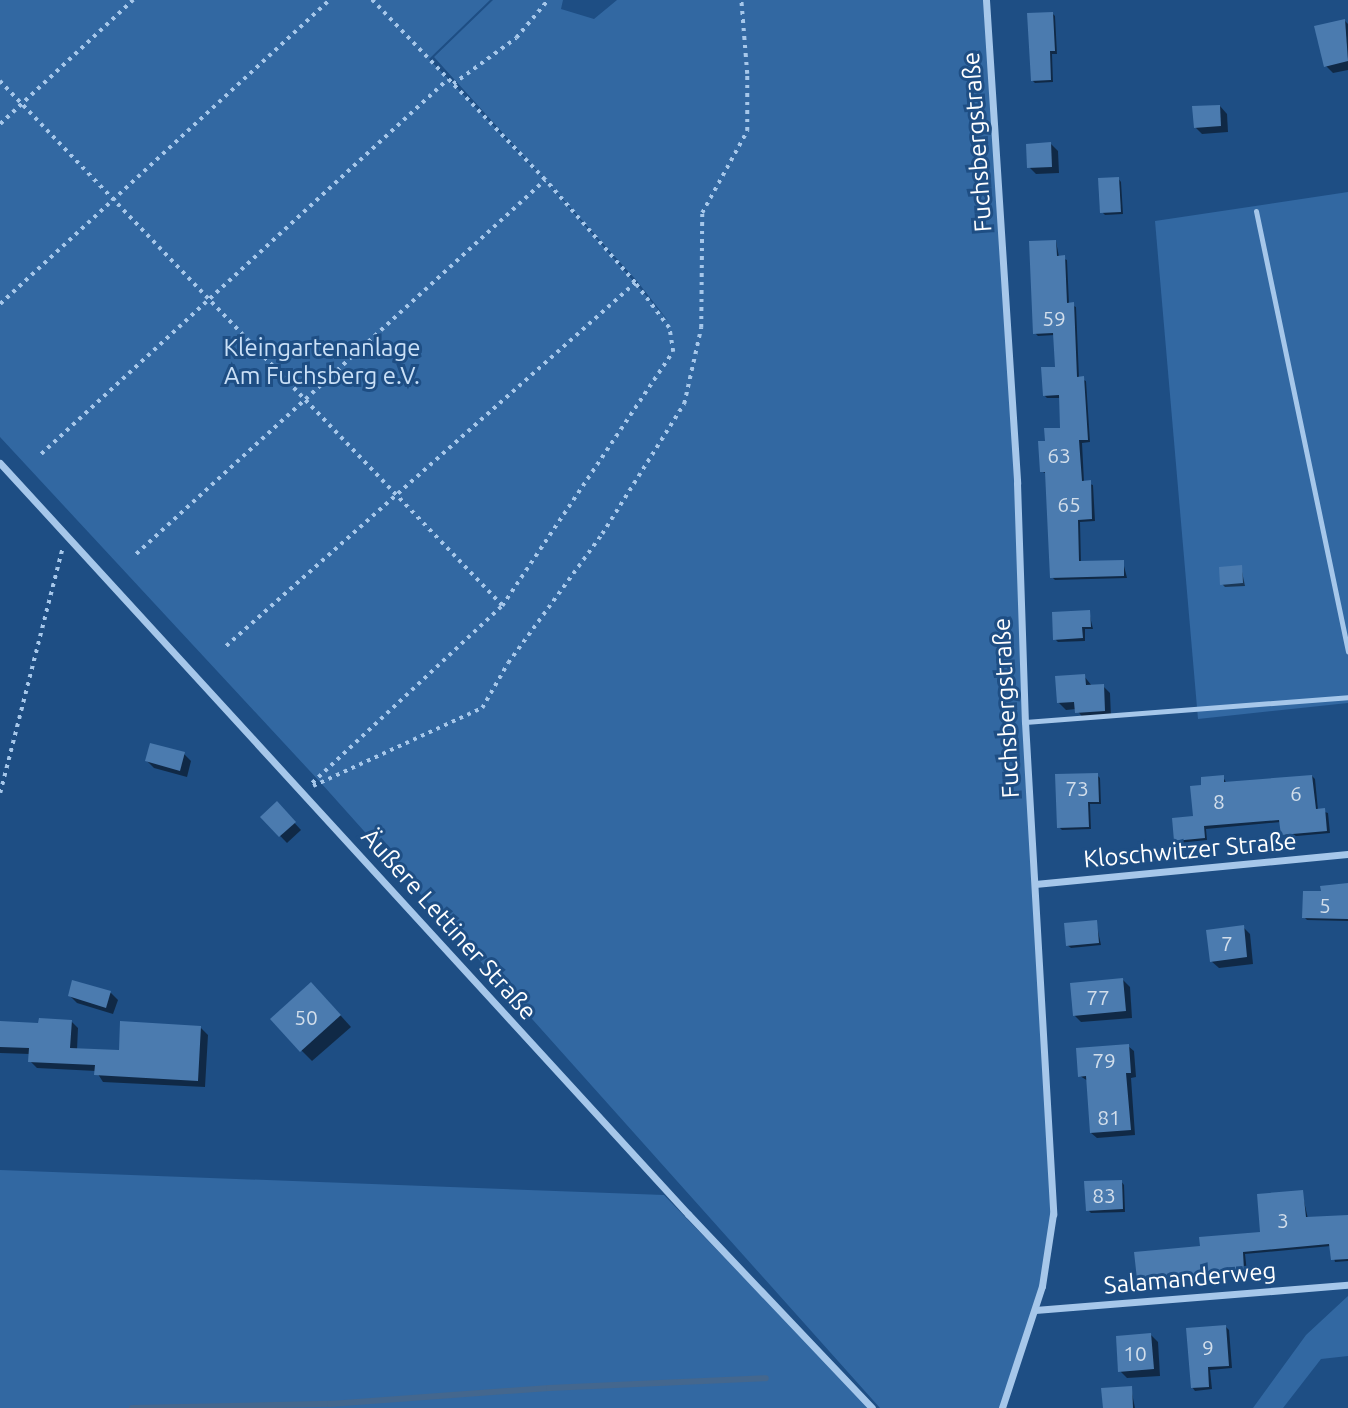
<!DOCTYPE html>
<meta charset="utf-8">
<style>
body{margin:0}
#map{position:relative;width:1348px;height:1408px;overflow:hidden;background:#1e4e84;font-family:Ubuntu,sans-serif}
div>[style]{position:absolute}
.green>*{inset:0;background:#3268a2}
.shadow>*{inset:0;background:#0007}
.stream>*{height:6px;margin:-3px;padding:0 3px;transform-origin:3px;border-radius:3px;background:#44678e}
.building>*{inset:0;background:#4b7baf}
.path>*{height:3.5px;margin-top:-1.75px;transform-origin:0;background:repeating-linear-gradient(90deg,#a6c7ea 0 3.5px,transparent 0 8.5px)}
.service>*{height:5px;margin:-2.5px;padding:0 2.5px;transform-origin:2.5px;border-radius:2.5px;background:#a6c7ea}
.minor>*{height:7px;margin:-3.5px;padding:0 3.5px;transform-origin:3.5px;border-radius:3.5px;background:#a6c7ea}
span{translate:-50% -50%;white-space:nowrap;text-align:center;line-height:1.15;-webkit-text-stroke:6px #1e4e84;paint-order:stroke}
.number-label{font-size:21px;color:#d2deeb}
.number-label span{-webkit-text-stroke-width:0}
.street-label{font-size:24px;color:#fff}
.park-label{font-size:24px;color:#cae0f7}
</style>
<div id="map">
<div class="green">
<i style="clip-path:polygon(0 0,490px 0,429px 59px,545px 180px,669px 322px,637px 281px,434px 57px,493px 0,563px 0,561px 9px,594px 19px,617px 0,986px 0,1017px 483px,1025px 722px,1053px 1214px,1042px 1286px,1000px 1408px,880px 1408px,321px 783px,0 437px)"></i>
<i style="clip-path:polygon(1348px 192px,1348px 703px,1198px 719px,1155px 221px)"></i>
<i style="clip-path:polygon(0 1170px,664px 1195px,870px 1408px,0 1408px)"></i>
<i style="clip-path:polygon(1348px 1296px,1348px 1356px,1321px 1359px,1283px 1408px,1253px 1408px,1306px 1335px)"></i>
</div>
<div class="shadow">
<i style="clip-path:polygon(1052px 13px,1055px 16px,1057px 54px,1052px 54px,1053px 82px,1035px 83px,1032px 80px)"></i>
<i style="clip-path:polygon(1345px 21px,1348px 24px,1348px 70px,1333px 73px,1326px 66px)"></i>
<i style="clip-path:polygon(1220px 106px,1227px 114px,1228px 132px,1202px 134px,1195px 127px)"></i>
<i style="clip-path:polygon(1051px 144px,1058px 151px,1059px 173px,1036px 174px,1029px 167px)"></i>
<i style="clip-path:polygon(1118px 178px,1121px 182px,1123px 214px,1105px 215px,1102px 212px)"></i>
<i style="clip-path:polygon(1056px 241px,1059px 257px,1067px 260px,1069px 304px,1076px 307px,1079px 378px,1086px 381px,1090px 442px,1082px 443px,1084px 482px,1093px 485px,1095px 521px,1080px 522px,1081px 563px,1123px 562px,1127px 578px,1055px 580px,1052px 577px,1047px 474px,1041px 471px,1047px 442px,1062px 429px,1061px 398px,1047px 398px,1044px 395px,1057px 368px,1055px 335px,1038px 336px,1035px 333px)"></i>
<i style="clip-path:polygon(1241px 567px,1245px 586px,1225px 587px,1222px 584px)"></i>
<i style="clip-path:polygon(1089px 612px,1093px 629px,1085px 629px,1085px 641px,1058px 642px,1055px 639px)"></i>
<i style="clip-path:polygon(1084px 676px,1092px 686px,1103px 686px,1110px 693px,1111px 717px,1084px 719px,1076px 709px,1066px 710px,1058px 702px)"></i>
<i style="clip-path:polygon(184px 754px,191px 761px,187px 777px,154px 768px,147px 761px)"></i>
<i style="clip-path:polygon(1097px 775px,1100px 778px,1101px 804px,1090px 804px,1091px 829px,1062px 830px,1059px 827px)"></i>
<i style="clip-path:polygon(1312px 776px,1315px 779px,1318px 810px,1328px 813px,1330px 833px,1286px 837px,1281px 822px,1206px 829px,1207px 840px,1178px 843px,1175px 840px,1195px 818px,1203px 787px,1223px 777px,1227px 784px)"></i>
<i style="clip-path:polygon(277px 804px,301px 830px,287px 843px,262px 817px)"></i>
<i style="clip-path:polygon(1348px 885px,1348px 921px,1307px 920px,1304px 917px,1323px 892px)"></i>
<i style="clip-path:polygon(1096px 922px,1101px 945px,1071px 948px,1067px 945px)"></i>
<i style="clip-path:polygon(1243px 927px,1250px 934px,1253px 964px,1219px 968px,1211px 961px)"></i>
<i style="clip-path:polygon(1123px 980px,1130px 987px,1132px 1018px,1081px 1022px,1074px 1015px)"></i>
<i style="clip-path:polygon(74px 982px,111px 993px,118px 1000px,113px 1014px,77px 1003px,70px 996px)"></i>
<i style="clip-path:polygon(322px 995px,351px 1027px,312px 1061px,301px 1050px)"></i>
<i style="clip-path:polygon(71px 1021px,78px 1028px,77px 1050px,120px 1052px,201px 1028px,208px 1035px,205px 1087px,103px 1082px,96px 1071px,37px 1068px,30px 1061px,30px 1054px,0 1053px,0 1023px,40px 1024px)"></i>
<i style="clip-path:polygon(1128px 1046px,1134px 1051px,1136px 1077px,1131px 1078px,1135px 1135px,1097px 1138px,1091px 1133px,1088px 1081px,1080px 1076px)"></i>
<i style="clip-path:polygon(1121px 1181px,1124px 1185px,1125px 1212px,1091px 1213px,1088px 1210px)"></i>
<i style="clip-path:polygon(1302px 1192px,1308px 1219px,1348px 1216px,1348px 1261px,1335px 1262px,1331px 1246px,1245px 1254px,1247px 1272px,1142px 1281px,1138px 1278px,1202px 1247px,1262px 1233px)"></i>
<i style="clip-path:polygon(1226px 1327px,1229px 1330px,1232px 1368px,1210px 1370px,1212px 1389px,1195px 1391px,1192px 1387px)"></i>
<i style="clip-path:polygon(1151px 1335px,1158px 1342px,1160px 1376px,1127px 1378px,1120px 1371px)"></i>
<i style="clip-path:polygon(1131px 1388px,1135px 1408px,1105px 1408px)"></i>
</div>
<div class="stream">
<i style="left:132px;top:1408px;width:198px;rotate:-1.2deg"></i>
<i style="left:330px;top:1404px;width:220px;rotate:-4.2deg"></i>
<i style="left:549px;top:1388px;width:217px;rotate:-2.6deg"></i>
</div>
<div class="building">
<i style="clip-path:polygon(1053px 12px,1055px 51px,1050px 51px,1051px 80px,1031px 81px,1027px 13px)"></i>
<i style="clip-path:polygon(1345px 19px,1348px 61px,1324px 67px,1314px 26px)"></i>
<i style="clip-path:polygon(1220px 105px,1221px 126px,1194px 128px,1192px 106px)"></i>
<i style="clip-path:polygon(1051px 142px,1052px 167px,1027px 168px,1026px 144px)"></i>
<i style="clip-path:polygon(1119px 177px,1121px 212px,1100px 213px,1098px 178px)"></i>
<i style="clip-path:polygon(1056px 240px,1057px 256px,1065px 255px,1067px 303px,1074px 302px,1077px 377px,1084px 376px,1088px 440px,1079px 440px,1082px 481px,1091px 480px,1092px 519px,1078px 520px,1079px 561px,1124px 560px,1124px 576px,1050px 578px,1045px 472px,1040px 472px,1038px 441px,1045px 441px,1044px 428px,1060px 428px,1059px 395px,1043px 396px,1041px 367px,1055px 367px,1053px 333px,1033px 334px,1029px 241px)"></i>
<i style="clip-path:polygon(1242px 565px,1243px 583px,1220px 585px,1219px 567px)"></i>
<i style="clip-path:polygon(1090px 610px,1091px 627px,1082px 627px,1083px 638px,1053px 640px,1052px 612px)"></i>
<i style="clip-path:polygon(1085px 674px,1086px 685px,1104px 684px,1105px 711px,1075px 713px,1074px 702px,1057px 703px,1055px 676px)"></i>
<i style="clip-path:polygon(150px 743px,185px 752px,180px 771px,145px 761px)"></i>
<i style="clip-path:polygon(1098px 773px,1099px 802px,1088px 802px,1089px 827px,1057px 828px,1055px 774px)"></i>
<i style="clip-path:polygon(1224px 775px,1224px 782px,1312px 775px,1316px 809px,1325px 808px,1327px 831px,1281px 835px,1279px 820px,1204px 826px,1205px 838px,1174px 841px,1172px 818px,1193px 816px,1190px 786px,1201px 785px,1201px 777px)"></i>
<i style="clip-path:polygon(277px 801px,296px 822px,279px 837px,260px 817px)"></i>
<i style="clip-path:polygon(1348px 883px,1348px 919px,1302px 918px,1303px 891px,1321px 891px,1320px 886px)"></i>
<i style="clip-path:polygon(1097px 920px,1099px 943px,1066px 946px,1064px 923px)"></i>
<i style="clip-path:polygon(1244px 925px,1247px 957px,1210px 962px,1206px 930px)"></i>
<i style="clip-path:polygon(1123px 978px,1126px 1011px,1073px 1016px,1070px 983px)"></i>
<i style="clip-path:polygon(72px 980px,111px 991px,106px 1008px,68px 996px)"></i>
<i style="clip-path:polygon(311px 982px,341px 1015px,300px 1052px,270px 1019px)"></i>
<i style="clip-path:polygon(39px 1018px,72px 1020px,70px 1048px,119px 1050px,120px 1021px,201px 1026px,198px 1081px,94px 1075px,95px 1065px,28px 1062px,29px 1048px,0 1047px,0 1021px,38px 1023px)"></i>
<i style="clip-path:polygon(1129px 1044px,1131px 1073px,1126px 1073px,1131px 1130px,1090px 1133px,1086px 1076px,1078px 1077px,1076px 1048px)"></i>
<i style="clip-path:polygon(1122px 1180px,1123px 1209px,1086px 1211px,1084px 1181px)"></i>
<i style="clip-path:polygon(1303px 1190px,1306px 1217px,1348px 1215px,1348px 1259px,1331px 1260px,1329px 1244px,1243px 1252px,1244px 1270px,1137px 1279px,1134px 1252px,1200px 1246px,1199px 1237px,1260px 1232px,1257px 1194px)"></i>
<i style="clip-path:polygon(1226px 1325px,1229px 1366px,1208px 1367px,1209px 1387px,1191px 1388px,1186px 1328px)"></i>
<i style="clip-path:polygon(1151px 1333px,1154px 1369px,1118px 1372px,1116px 1336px)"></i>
<i style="clip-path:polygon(1132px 1386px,1133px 1408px,1103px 1408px,1101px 1388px)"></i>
</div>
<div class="path">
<i style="left:0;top:81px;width:726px;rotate:46.23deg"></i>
<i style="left:453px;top:84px;width:78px;rotate:-36.1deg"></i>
<i style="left:516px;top:38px;width:50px;rotate:-49.9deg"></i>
<i style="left:0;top:124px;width:182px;rotate:-43deg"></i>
<i style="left:0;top:304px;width:448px;rotate:-42.7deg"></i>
<i style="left:41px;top:454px;width:553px;rotate:-42.66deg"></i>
<i style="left:136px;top:554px;width:554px;rotate:-42.44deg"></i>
<i style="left:226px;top:646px;width:547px;rotate:-41.59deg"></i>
<i style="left:312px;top:783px;width:260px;rotate:-43deg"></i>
<i style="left:502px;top:606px;width:306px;rotate:-56.1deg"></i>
<i style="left:673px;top:352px;width:24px;rotate:-99deg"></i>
<i style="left:669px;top:328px;width:56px;rotate:-127.1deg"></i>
<i style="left:635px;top:283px;width:137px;rotate:-131.1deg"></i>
<i style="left:545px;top:180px;width:250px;rotate:-133.9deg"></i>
<i style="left:313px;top:786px;width:186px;rotate:-24.8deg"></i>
<i style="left:482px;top:708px;width:52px;rotate:-60deg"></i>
<i style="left:508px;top:663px;width:160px;rotate:-53.9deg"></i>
<i style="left:602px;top:534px;width:154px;rotate:-57.8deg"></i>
<i style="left:684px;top:404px;width:78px;rotate:-77.4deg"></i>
<i style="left:701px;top:328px;width:115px;rotate:-89.5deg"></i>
<i style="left:702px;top:213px;width:94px;rotate:-61.2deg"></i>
<i style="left:747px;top:131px;width:57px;rotate:-90deg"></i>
<i style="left:747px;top:74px;width:74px;rotate:-94.6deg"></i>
<i style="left:0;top:793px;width:251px;rotate:-75.7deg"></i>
</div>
<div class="service">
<i style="left:1256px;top:211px;width:450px;rotate:78.2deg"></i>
<i style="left:1025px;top:722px;width:324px;rotate:-4.4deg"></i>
</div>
<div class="minor">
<i style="left:986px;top:0;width:484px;rotate:86.3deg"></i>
<i style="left:1017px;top:483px;width:239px;rotate:88.1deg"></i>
<i style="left:1025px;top:722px;width:493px;rotate:86.7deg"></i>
<i style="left:1053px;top:1214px;width:73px;rotate:98.7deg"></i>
<i style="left:1042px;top:1286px;width:128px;rotate:108.2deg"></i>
<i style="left:0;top:463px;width:1019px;rotate:47.51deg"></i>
<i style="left:688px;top:1214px;width:267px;rotate:46.5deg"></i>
<i style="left:1035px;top:884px;width:314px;rotate:-5.5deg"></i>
<i style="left:1035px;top:1310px;width:314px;rotate:-4.6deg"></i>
</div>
<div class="number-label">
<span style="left:1054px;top:318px">59</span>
<span style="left:1059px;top:455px">63</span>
<span style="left:1069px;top:504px">65</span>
<span style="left:1077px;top:788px">73</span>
<span style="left:1296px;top:793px">6</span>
<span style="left:1219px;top:801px">8</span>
<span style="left:1325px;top:905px">5</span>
<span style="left:1227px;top:943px">7</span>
<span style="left:1098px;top:997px">77</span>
<span style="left:306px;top:1017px">50</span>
<span style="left:1104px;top:1060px">79</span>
<span style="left:1109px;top:1117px">81</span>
<span style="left:1104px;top:1195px">83</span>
<span style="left:1283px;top:1220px">3</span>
<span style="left:1208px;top:1347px">9</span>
<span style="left:1135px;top:1353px">10</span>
</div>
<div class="street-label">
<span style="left:977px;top:142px;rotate:-94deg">Fuchsbergstraße</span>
<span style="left:1006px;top:708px;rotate:-93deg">Fuchsbergstraße</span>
<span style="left:1190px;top:850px;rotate:-5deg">Kloschwitzer Straße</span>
<span style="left:449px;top:924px;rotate:48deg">Äußere Lettiner Straße</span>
<span style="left:1190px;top:1278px;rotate:-5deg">Salamanderweg</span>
</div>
<div class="park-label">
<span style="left:322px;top:362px">Kleingartenanlage<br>Am Fuchsberg e.V.</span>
</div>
</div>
